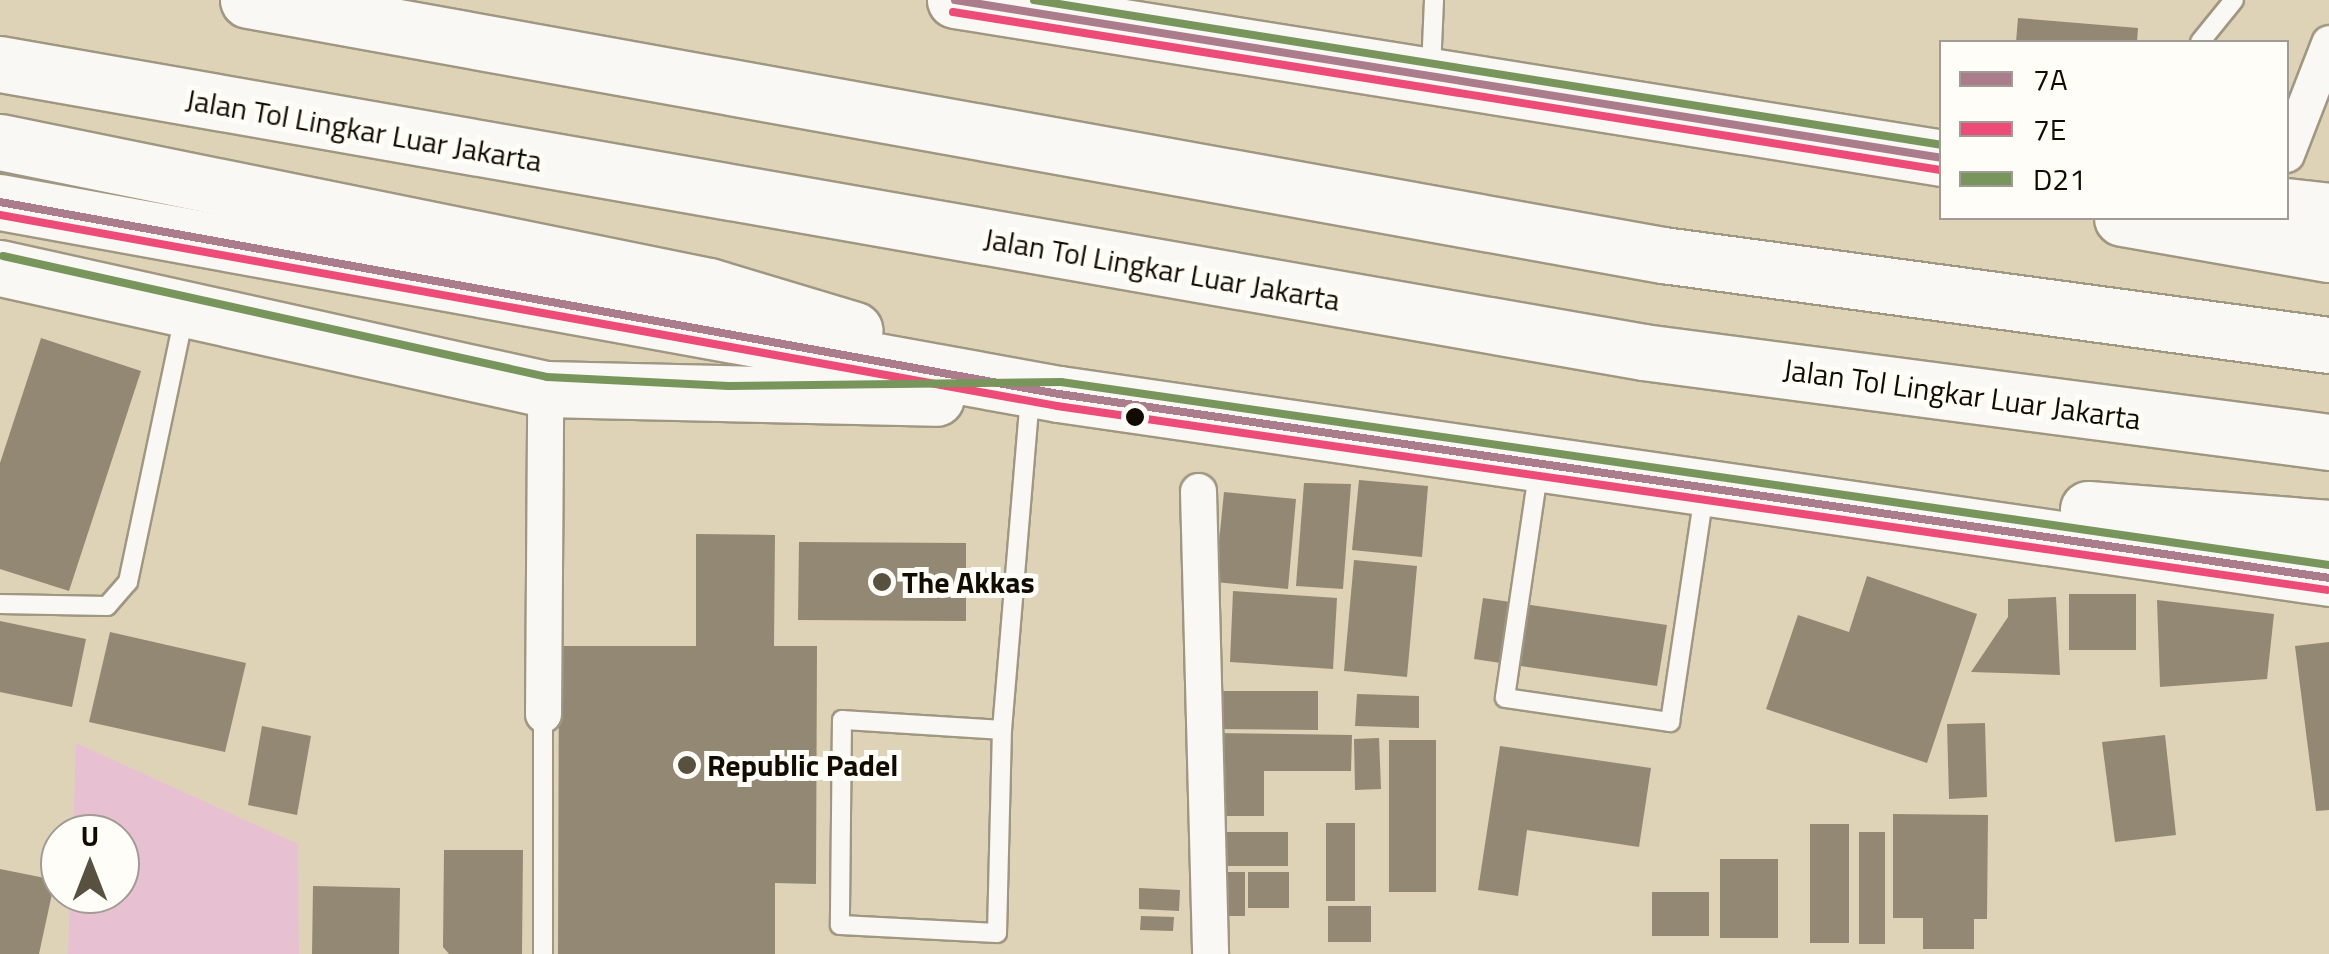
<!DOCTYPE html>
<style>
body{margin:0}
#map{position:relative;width:2329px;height:954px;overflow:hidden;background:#ded3b7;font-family:"Titillium Web",sans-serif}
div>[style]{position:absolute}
.green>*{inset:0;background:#e7c1d2}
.building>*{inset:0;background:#938873}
.roads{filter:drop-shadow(2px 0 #9f9781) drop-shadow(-2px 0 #9f9781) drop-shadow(0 2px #9f9781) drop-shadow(0 -2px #9f9781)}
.lane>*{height:18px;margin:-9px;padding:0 9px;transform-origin:9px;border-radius:9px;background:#faf8f4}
.street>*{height:35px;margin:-17.5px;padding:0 17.5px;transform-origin:17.5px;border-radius:17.5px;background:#faf8f4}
.highway>*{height:55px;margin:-27.5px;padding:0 27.5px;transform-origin:27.5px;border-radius:27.5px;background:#faf8f4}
.bus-1>*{height:8px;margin:-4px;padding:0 4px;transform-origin:4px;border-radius:4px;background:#ab7c8b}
.bus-2>*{height:8px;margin:-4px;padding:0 4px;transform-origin:4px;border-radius:4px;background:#ed4c78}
.bus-3>*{height:8px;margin:-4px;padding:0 4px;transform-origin:4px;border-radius:4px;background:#78965c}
.dots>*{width:28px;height:28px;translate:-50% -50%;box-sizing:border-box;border:5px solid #fffdf8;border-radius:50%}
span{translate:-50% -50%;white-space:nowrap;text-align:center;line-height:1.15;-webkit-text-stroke:10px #fffdf8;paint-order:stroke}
.street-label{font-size:30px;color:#110b00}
.poi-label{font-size:30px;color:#110b00;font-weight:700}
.left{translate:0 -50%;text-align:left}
.legend{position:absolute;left:1939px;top:40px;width:350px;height:180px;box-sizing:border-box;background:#fffdf8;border:2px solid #a09c95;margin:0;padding:12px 18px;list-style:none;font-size:30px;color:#110b00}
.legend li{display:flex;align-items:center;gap:20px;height:50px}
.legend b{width:50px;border:2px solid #a09c95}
.north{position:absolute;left:40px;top:814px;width:100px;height:100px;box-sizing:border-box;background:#fffdf8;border:2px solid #a09c95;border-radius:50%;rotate:0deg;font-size:28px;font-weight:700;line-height:40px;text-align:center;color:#110b00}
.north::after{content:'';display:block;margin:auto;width:35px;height:45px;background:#595140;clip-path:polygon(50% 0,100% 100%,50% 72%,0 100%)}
</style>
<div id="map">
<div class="green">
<i style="clip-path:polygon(76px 743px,298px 844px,299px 954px,68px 954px,70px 894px,120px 894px,120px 834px,73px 834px)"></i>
</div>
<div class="building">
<i style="clip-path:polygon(2018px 18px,2138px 28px,2137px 42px,2016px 42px)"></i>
<i style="clip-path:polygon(41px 338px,141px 371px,69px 591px,0 569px,0 463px)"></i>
<i style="clip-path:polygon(1359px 480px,1428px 486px,1422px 557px,1352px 550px)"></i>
<i style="clip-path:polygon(1304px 483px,1351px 484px,1343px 589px,1296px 586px)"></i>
<i style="clip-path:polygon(1224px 492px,1296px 499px,1288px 589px,1215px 582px)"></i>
<i style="clip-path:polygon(696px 534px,775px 535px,774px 646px,817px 646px,816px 884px,775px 883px,775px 954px,558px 954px,559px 646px,696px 646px)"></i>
<i style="clip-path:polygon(799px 542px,966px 543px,966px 621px,798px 620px)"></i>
<i style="clip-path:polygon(1354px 560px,1417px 566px,1407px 677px,1344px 671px)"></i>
<i style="clip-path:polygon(1867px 576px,1977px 614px,1927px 763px,1766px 709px,1798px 615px,1849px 632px)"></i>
<i style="clip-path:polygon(1233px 591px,1337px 598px,1333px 669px,1230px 662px)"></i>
<i style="clip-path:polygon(2069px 594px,2136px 594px,2136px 650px,2069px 650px)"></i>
<i style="clip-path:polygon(2056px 597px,2060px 675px,1971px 672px,2008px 617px,2008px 599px)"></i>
<i style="clip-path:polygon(1483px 598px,1667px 625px,1657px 686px,1474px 659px)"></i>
<i style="clip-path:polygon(2157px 600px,2274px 614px,2267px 679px,2160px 687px)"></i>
<i style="clip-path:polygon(0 621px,86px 639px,72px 707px,0 692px)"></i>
<i style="clip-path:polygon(110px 632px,246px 663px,225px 752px,89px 722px)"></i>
<i style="clip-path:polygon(2329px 642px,2329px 810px,2316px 811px,2295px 646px)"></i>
<i style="clip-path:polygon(1215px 691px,1318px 691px,1318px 730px,1214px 729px)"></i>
<i style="clip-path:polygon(1357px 694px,1419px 696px,1419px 728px,1355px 726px)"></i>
<i style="clip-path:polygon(1985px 723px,1987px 797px,1949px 799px,1947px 724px)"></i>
<i style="clip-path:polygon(262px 726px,311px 736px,297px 815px,248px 805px)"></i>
<i style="clip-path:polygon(1212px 733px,1352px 735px,1351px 771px,1264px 771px,1264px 816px,1211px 816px)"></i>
<i style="clip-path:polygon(2165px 735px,2176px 835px,2115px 842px,2102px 742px)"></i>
<i style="clip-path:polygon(1379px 738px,1381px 789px,1355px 790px,1354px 739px)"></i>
<i style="clip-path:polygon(1389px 740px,1436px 740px,1436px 892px,1389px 892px)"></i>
<i style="clip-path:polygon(1500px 746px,1651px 768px,1639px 847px,1527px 830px,1518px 896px,1478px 890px)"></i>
<i style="clip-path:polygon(1893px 814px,1988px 815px,1987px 919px,1974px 919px,1974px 949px,1923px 949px,1923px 918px,1893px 918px)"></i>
<i style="clip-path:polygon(1326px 823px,1355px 823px,1355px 901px,1326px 901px)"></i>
<i style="clip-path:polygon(1810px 824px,1849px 824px,1849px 943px,1810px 943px)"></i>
<i style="clip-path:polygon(1211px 832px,1288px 832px,1288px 866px,1211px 866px)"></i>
<i style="clip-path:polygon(1859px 832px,1885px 832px,1885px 944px,1859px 944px)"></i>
<i style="clip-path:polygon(444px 850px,523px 850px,522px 954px,449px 954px,443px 947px)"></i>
<i style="clip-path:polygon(1720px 859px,1778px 859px,1778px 938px,1720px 938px)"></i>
<i style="clip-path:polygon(0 869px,55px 880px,39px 954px,0 954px)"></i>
<i style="clip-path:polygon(1216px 872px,1245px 872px,1245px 916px,1216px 916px)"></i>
<i style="clip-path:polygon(1248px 872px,1289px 872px,1289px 908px,1248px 908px)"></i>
<i style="clip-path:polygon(313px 886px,400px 888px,399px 954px,312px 954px)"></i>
<i style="clip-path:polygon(1139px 888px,1180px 890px,1179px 911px,1139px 909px)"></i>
<i style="clip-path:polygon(1652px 892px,1709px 892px,1709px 936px,1652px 936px)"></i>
<i style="clip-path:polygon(1328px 906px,1371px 906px,1371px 942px,1328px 942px)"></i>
<i style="clip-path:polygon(1141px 916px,1174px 917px,1173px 931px,1140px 930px)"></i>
</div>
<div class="roads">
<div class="lane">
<i style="left:2200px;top:42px;width:54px;rotate:-51deg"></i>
<i style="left:1431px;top:69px;width:69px;rotate:-87.5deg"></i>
<i style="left:1539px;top:467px;width:233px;rotate:98.4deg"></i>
<i style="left:1505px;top:698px;width:167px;rotate:8.3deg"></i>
<i style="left:1670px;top:722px;width:230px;rotate:-81.5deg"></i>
<i style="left:0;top:604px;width:107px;rotate:1.1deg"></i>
<i style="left:107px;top:606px;width:32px;rotate:-49deg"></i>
<i style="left:128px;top:582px;width:271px;rotate:-78.1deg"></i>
<i style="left:543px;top:714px;width:240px;rotate:90deg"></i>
<i style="left:1002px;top:730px;width:160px;rotate:-176.4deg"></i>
<i style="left:842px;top:720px;width:205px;rotate:90.6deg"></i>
<i style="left:840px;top:925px;width:157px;rotate:2.9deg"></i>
<i style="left:997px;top:933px;width:203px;rotate:-88.6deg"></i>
<i style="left:1002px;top:730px;width:333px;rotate:-85.2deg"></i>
</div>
<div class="street">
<i style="left:2286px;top:154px;width:119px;rotate:-68.8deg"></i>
<i style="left:1198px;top:491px;width:463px;rotate:88.5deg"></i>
<i style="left:543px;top:714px;width:325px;rotate:-89.6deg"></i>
</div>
<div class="highway">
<i style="left:248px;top:0;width:1438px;rotate:10.22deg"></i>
<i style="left:1663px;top:255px;width:672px;rotate:7.7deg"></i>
<i style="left:955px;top:0;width:1000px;rotate:9.09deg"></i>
<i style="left:0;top:64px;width:1668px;rotate:9.94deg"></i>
<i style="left:1643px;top:352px;width:692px;rotate:7.47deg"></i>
<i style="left:0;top:142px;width:723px;rotate:11.48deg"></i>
<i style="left:709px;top:286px;width:152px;rotate:16.8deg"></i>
<i style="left:0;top:202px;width:1076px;rotate:10.28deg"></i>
<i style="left:1059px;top:394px;width:1283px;rotate:8.24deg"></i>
<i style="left:2286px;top:206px;width:43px;rotate:6.6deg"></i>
<i style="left:2122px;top:218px;width:210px;rotate:9.9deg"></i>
<i style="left:0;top:268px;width:558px;rotate:12.52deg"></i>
<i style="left:545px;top:389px;width:391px;rotate:1.3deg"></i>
<i style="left:2088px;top:509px;width:242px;rotate:4.5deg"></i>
</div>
</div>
<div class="bus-1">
<i style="left:955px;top:0;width:1000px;rotate:9.09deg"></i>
<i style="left:0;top:202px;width:1076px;rotate:10.28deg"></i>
<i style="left:1059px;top:394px;width:1283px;rotate:8.24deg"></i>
</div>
<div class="bus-2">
<i style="left:953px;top:12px;width:1000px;rotate:9.09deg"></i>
<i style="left:0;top:215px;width:1074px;rotate:10.24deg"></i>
<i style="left:1057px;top:406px;width:1283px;rotate:8.24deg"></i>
</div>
<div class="bus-3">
<i style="left:1034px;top:0;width:920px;rotate:9.07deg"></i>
<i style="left:3px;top:256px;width:557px;rotate:12.54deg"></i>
<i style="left:547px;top:377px;width:182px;rotate:2.8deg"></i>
<i style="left:729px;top:386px;width:332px;rotate:-0.7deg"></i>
<i style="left:1061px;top:382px;width:1281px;rotate:8.21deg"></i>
</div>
<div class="dots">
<i style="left:1135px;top:417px;background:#110b00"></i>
<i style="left:882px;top:582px;background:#595140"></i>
<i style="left:687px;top:765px;background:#595140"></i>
</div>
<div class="street-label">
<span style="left:364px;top:130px;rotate:10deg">Jalan Tol Lingkar Luar Jakarta</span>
<span style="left:1162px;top:269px;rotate:10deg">Jalan Tol Lingkar Luar Jakarta</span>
<span style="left:1962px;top:394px;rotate:8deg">Jalan Tol Lingkar Luar Jakarta</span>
</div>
<div class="poi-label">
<span class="left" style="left:902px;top:582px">The Akkas</span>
<span class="left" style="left:707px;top:765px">Republic Padel</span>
</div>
<ul class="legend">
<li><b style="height:12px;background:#ab7c8b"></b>7A</li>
<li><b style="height:12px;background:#ed4c78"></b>7E</li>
<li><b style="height:12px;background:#78965c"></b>D21</li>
</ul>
<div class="north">U</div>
</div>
